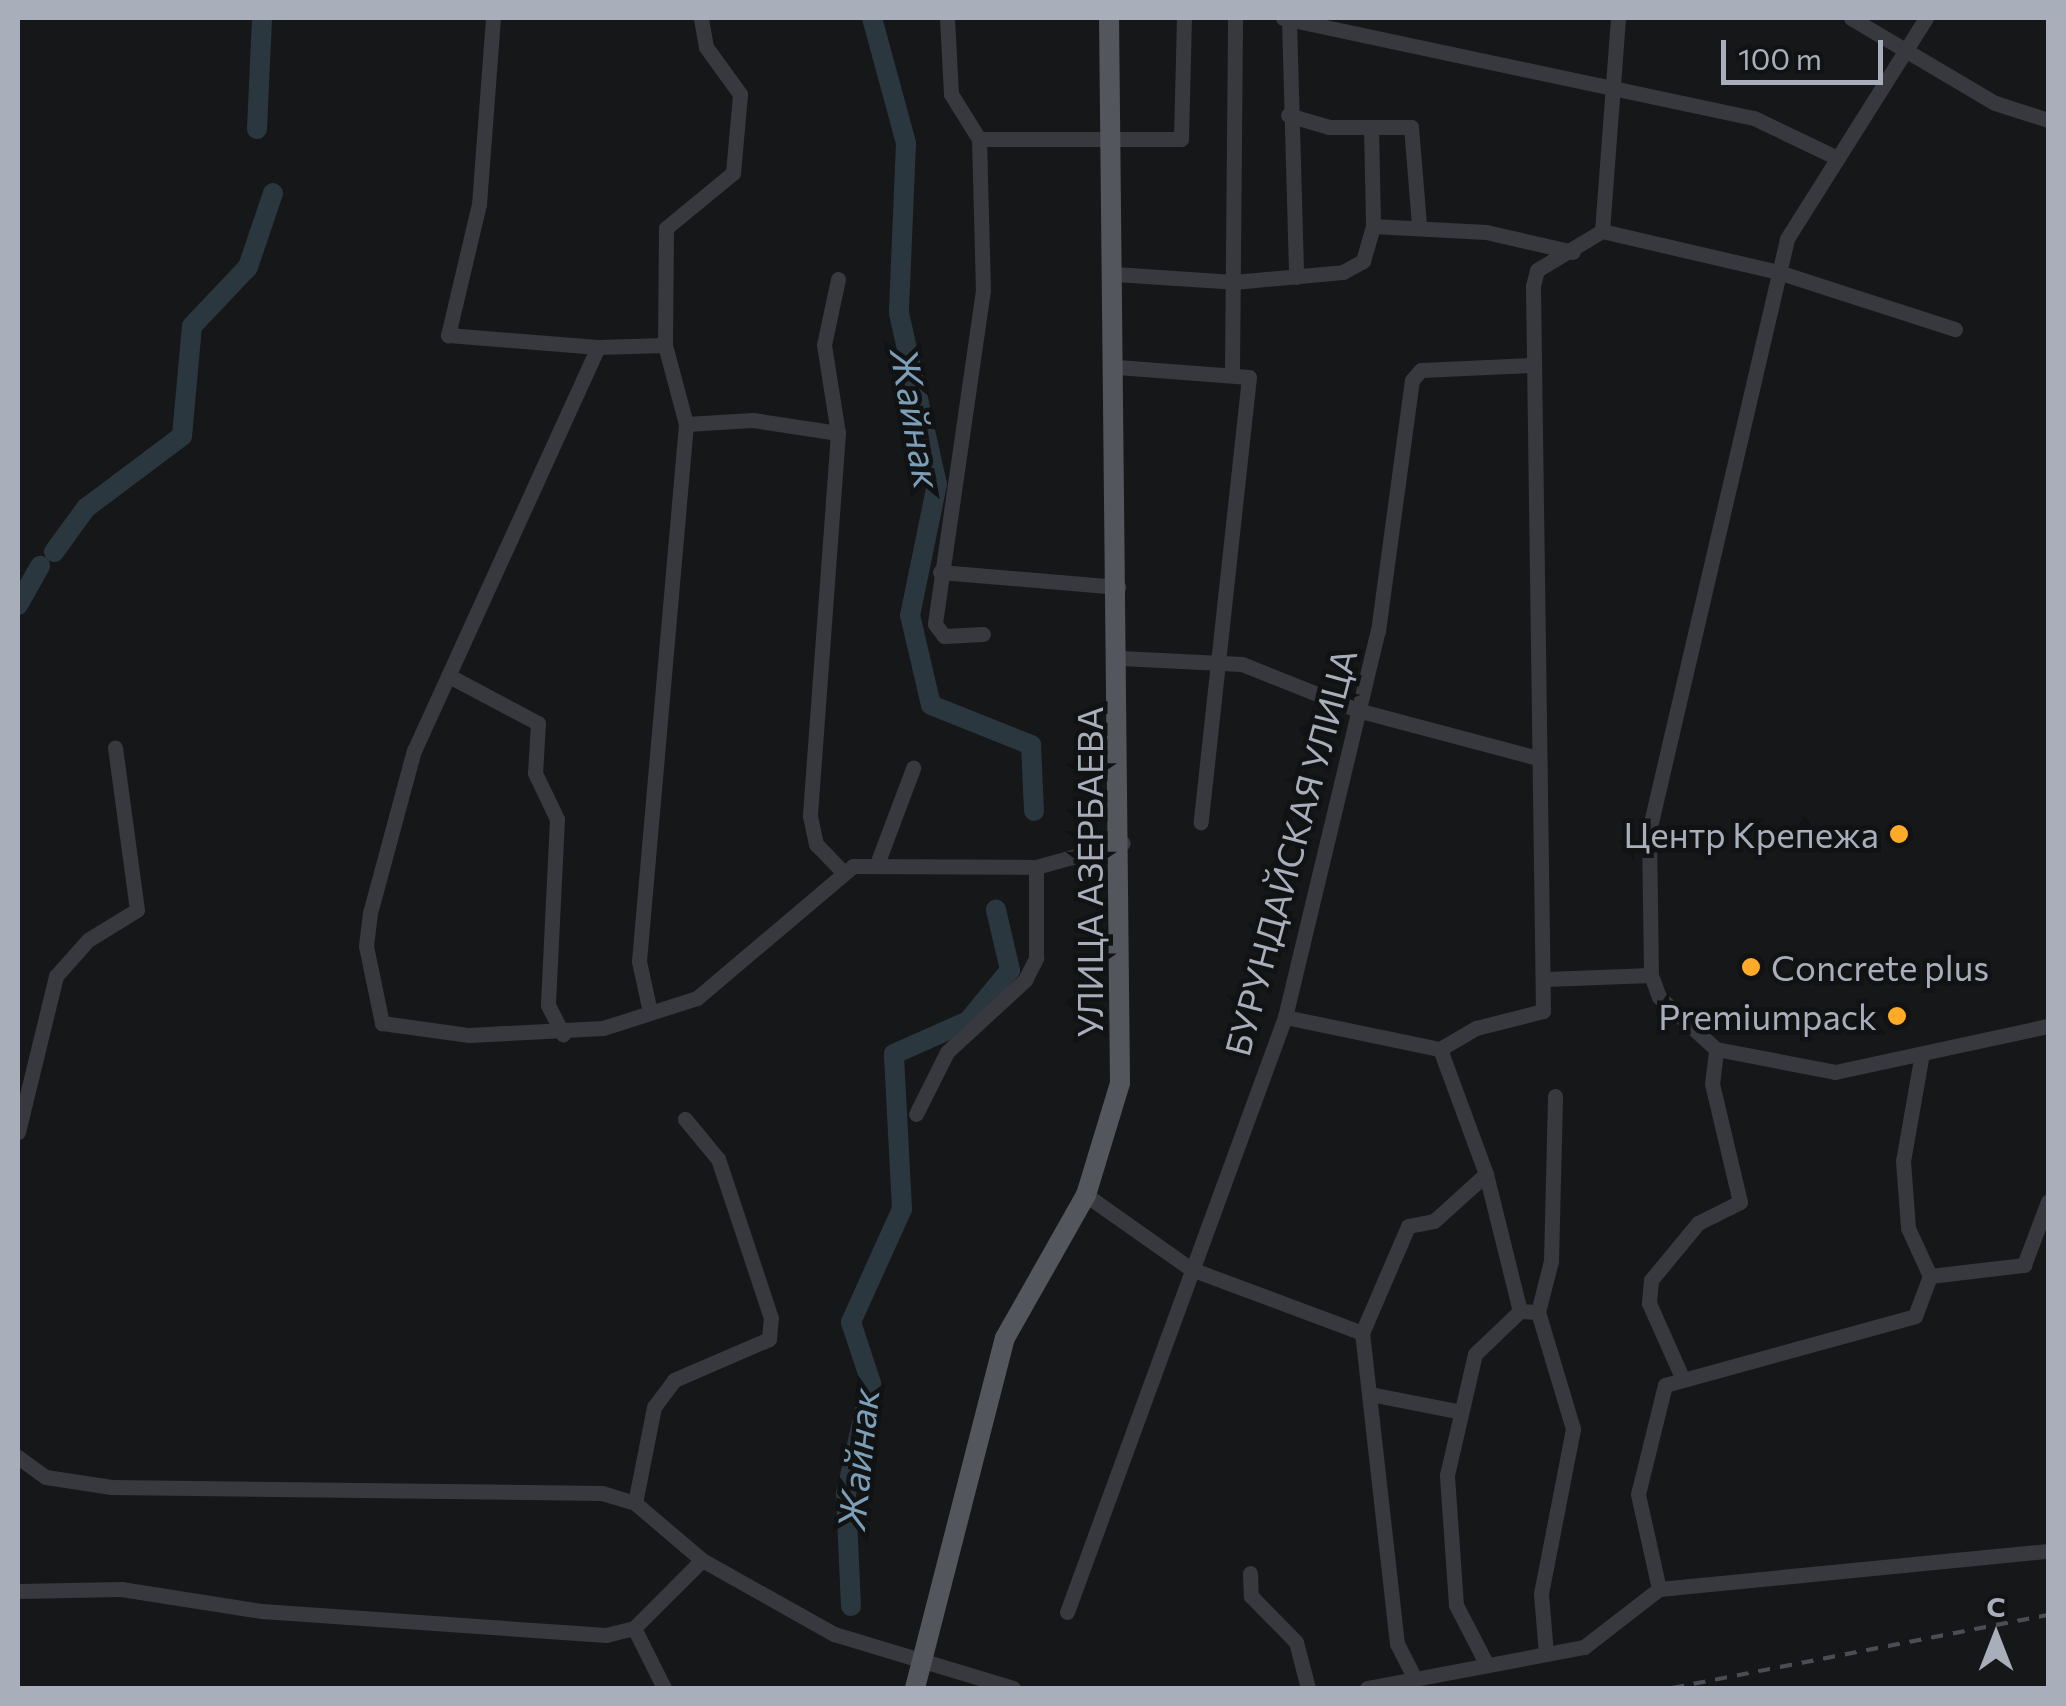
<!DOCTYPE html>
<meta charset="utf-8">
<style>
body{margin:0}
#map{position:relative;width:2066px;height:1706px;overflow:hidden;background:#161719;font-family:Commissioner,sans-serif}
div>[style]{position:absolute}
.river>*{height:20px;margin:-10px;padding:0 10px;transform-origin:10px;border-radius:10px;background:#2b373e}
.minor>*{height:15px;margin:-7.5px;padding:0 7.5px;transform-origin:7.5px;border-radius:7.5px;background:#37393e}
.major>*{height:20px;margin:-10px;padding:0 10px;transform-origin:10px;border-radius:10px;background:#53565d}
.rail>*{height:4px;margin-top:-2px;transform-origin:0;background:repeating-linear-gradient(90deg,#4a4d53 0 12px,transparent 0 22px)}
.dots>*{width:28px;height:28px;translate:-50% -50%;box-sizing:border-box;border:5px solid #111214;border-radius:50%}
span{translate:-50% -50%;white-space:nowrap;text-align:center;line-height:1.15;-webkit-text-stroke:9px #111214;paint-order:stroke}
.poi-label{font-size:35px;color:#a8aeba}
.right{translate:-100% -50%;text-align:right}
.left{translate:0 -50%;text-align:left}
.street-label{font-size:35px;color:#a8aeba}
.water-label{font-size:38px;color:#7c9fb7;font-style:italic}
.frame{position:absolute;inset:0;border:20px solid #a8aeba;pointer-events:none}
.north{position:absolute;left:1946px;top:1586px;width:100px;height:100px;-webkit-text-stroke:8px #111214;paint-order:stroke;rotate:0deg;font-size:28px;font-weight:700;line-height:40px;text-align:center;color:#a8aeba}
.north::after{content:'';display:block;margin:auto;width:35px;height:45px;background:#a8aeba;clip-path:polygon(50% 0,100% 100%,50% 72%,0 100%)}
.scale{position:absolute;left:1721px;top:40px;width:162px;height:45px;box-sizing:border-box;border:5px solid #a8aeba;border-top:0;padding-left:12px;font-size:30px;line-height:35px;white-space:nowrap;color:#a8aeba;-webkit-text-stroke:8px #111214;paint-order:stroke}
</style>
<div id="map">
<div class="river">
<i style="left:872px;top:18px;width:130px;rotate:74.8deg"></i>
<i style="left:906px;top:143px;width:170px;rotate:92.4deg"></i>
<i style="left:899px;top:313px;width:175px;rotate:77.5deg"></i>
<i style="left:937px;top:484px;width:134px;rotate:101.6deg"></i>
<i style="left:910px;top:615px;width:92px;rotate:76.9deg"></i>
<i style="left:931px;top:705px;width:108px;rotate:21.8deg"></i>
<i style="left:1031px;top:745px;width:66px;rotate:87.4deg"></i>
<i style="left:257px;top:129px;width:111px;rotate:-87.4deg"></i>
<i style="left:54px;top:552px;width:54px;rotate:-54deg"></i>
<i style="left:86px;top:508px;width:120px;rotate:-36.9deg"></i>
<i style="left:182px;top:436px;width:110px;rotate:-84.8deg"></i>
<i style="left:192px;top:326px;width:81px;rotate:-46.5deg"></i>
<i style="left:248px;top:267px;width:78px;rotate:-71.3deg"></i>
<i style="left:18px;top:605px;width:45px;rotate:-60.6deg"></i>
<i style="left:851px;top:1606px;width:112px;rotate:-92.6deg"></i>
<i style="left:846px;top:1494px;width:114px;rotate:-77.3deg"></i>
<i style="left:871px;top:1383px;width:64px;rotate:-108.2deg"></i>
<i style="left:851px;top:1322px;width:124px;rotate:-65.7deg"></i>
<i style="left:902px;top:1209px;width:155px;rotate:-93deg"></i>
<i style="left:894px;top:1054px;width:81px;rotate:-24deg"></i>
<i style="left:968px;top:1021px;width:66px;rotate:-50.5deg"></i>
<i style="left:1010px;top:970px;width:62px;rotate:-103.1deg"></i>
</div>
<div class="minor">
<i style="left:493px;top:18px;width:187px;rotate:94.3deg"></i>
<i style="left:479px;top:204px;width:135px;rotate:103.3deg"></i>
<i style="left:448px;top:335px;width:150px;rotate:4.6deg"></i>
<i style="left:947px;top:18px;width:76px;rotate:87deg"></i>
<i style="left:951px;top:94px;width:53px;rotate:58.1deg"></i>
<i style="left:979px;top:139px;width:151px;rotate:88.5deg"></i>
<i style="left:983px;top:290px;width:337px;rotate:98.2deg"></i>
<i style="left:935px;top:624px;width:15px;rotate:53deg"></i>
<i style="left:944px;top:636px;width:39px;rotate:-3deg"></i>
<i style="left:1283px;top:18px;width:481px;rotate:12deg"></i>
<i style="left:1754px;top:118px;width:85px;rotate:25.7deg"></i>
<i style="left:1851px;top:18px;width:167px;rotate:30.6deg"></i>
<i style="left:1995px;top:103px;width:56px;rotate:17.8deg"></i>
<i style="left:1926px;top:18px;width:261px;rotate:122.2deg"></i>
<i style="left:1787px;top:239px;width:608px;rotate:103.12deg"></i>
<i style="left:1649px;top:831px;width:144px;rotate:89.2deg"></i>
<i style="left:1651px;top:975px;width:23px;rotate:70deg"></i>
<i style="left:1659px;top:997px;width:77px;rotate:42.4deg"></i>
<i style="left:1716px;top:1049px;width:121px;rotate:10.9deg"></i>
<i style="left:1835px;top:1072px;width:218px;rotate:-12.2deg"></i>
<i style="left:1289px;top:20px;width:257px;rotate:88.4deg"></i>
<i style="left:1288px;top:115px;width:43px;rotate:16.3deg"></i>
<i style="left:1329px;top:127px;width:82px"></i>
<i style="left:1411px;top:127px;width:97px;rotate:85.3deg"></i>
<i style="left:1371px;top:127px;width:99px;rotate:88.8deg"></i>
<i style="left:979px;top:139px;width:202px"></i>
<i style="left:1181px;top:139px;width:121px;rotate:-88.6deg"></i>
<i style="left:1602px;top:231px;width:181px;rotate:13.1deg"></i>
<i style="left:1778px;top:272px;width:186px;rotate:17.9deg"></i>
<i style="left:1115px;top:274px;width:119px;rotate:3.8deg"></i>
<i style="left:1234px;top:282px;width:109px;rotate:-5.2deg"></i>
<i style="left:1343px;top:272px;width:23px;rotate:-29deg"></i>
<i style="left:1363px;top:261px;width:36px;rotate:-74deg"></i>
<i style="left:1373px;top:226px;width:113px;rotate:3deg"></i>
<i style="left:1486px;top:232px;width:89px;rotate:12.9deg"></i>
<i style="left:838px;top:279px;width:67px;rotate:102deg"></i>
<i style="left:824px;top:345px;width:89px;rotate:81deg"></i>
<i style="left:838px;top:433px;width:384px;rotate:94.2deg"></i>
<i style="left:810px;top:816px;width:29px;rotate:78deg"></i>
<i style="left:816px;top:844px;width:37px;rotate:46deg"></i>
<i style="left:665px;top:345px;width:67px;rotate:178.3deg"></i>
<i style="left:598px;top:347px;width:443px;rotate:114.5deg"></i>
<i style="left:414px;top:750px;width:169px;rotate:105.1deg"></i>
<i style="left:370px;top:913px;width:33px;rotate:97deg"></i>
<i style="left:366px;top:946px;width:79px;rotate:78.3deg"></i>
<i style="left:382px;top:1023px;width:88px;rotate:7.9deg"></i>
<i style="left:469px;top:1035px;width:134px;rotate:-3deg"></i>
<i style="left:603px;top:1028px;width:99px;rotate:-17.7deg"></i>
<i style="left:697px;top:998px;width:204px;rotate:-40.2deg"></i>
<i style="left:853px;top:866px;width:183px;rotate:0.3deg"></i>
<i style="left:1036px;top:867px;width:90px;rotate:-15.4deg"></i>
<i style="left:1117px;top:367px;width:132px;rotate:4.3deg"></i>
<i style="left:1249px;top:377px;width:448px;rotate:96.2deg"></i>
<i style="left:1232px;top:369px;width:351px;rotate:-89.5deg"></i>
<i style="left:686px;top:424px;width:67px;rotate:-3.4deg"></i>
<i style="left:753px;top:420px;width:86px;rotate:8.7deg"></i>
<i style="left:940px;top:572px;width:179px;rotate:4.8deg"></i>
<i style="left:1120px;top:658px;width:122px;rotate:2.8deg"></i>
<i style="left:1242px;top:664px;width:124px;rotate:21.8deg"></i>
<i style="left:1357px;top:710px;width:186px;rotate:14.9deg"></i>
<i style="left:451px;top:677px;width:98px;rotate:27.9deg"></i>
<i style="left:538px;top:723px;width:50px;rotate:93.4deg"></i>
<i style="left:535px;top:773px;width:51px;rotate:64.4deg"></i>
<i style="left:557px;top:819px;width:186px;rotate:92.8deg"></i>
<i style="left:548px;top:1005px;width:33px;rotate:63deg"></i>
<i style="left:877px;top:864px;width:103px;rotate:-69.4deg"></i>
<i style="left:1546px;top:979px;width:105px;rotate:-2.2deg"></i>
<i style="left:650px;top:1012px;width:52px;rotate:-102.2deg"></i>
<i style="left:639px;top:961px;width:539px;rotate:-85deg"></i>
<i style="left:686px;top:424px;width:82px;rotate:-104.9deg"></i>
<i style="left:665px;top:345px;width:117px;rotate:-89.5deg"></i>
<i style="left:666px;top:228px;width:87px;rotate:-39.4deg"></i>
<i style="left:733px;top:173px;width:79px;rotate:-84.9deg"></i>
<i style="left:740px;top:94px;width:58px;rotate:-125.9deg"></i>
<i style="left:706px;top:47px;width:29px;rotate:-100deg"></i>
<i style="left:1285px;top:1017px;width:158px;rotate:11.7deg"></i>
<i style="left:1440px;top:1049px;width:42px;rotate:-30.3deg"></i>
<i style="left:1476px;top:1028px;width:69px;rotate:-14.2deg"></i>
<i style="left:1543px;top:1011px;width:725px;rotate:-90.79deg"></i>
<i style="left:1533px;top:286px;width:16px;rotate:-76deg"></i>
<i style="left:1537px;top:270px;width:76px;rotate:-31deg"></i>
<i style="left:1602px;top:231px;width:214px;rotate:-85.7deg"></i>
<i style="left:1440px;top:1049px;width:133px;rotate:69.8deg"></i>
<i style="left:1486px;top:1174px;width:141px;rotate:76.1deg"></i>
<i style="left:1921px;top:1059px;width:104px;rotate:100deg"></i>
<i style="left:1903px;top:1161px;width:67px;rotate:85.7deg"></i>
<i style="left:1908px;top:1228px;width:53px;rotate:65.4deg"></i>
<i style="left:916px;top:1114px;width:69px;rotate:-63.4deg"></i>
<i style="left:947px;top:1052px;width:106px;rotate:-42.7deg"></i>
<i style="left:1025px;top:980px;width:25px;rotate:-63deg"></i>
<i style="left:1036px;top:958px;width:91px;rotate:-90deg"></i>
<i style="left:18px;top:1132px;width:161px;rotate:-76.3deg"></i>
<i style="left:56px;top:976px;width:48px;rotate:-48.4deg"></i>
<i style="left:88px;top:940px;width:57px;rotate:-31.5deg"></i>
<i style="left:137px;top:910px;width:164px;rotate:-97.7deg"></i>
<i style="left:1086px;top:1195px;width:128px;rotate:35.2deg"></i>
<i style="left:1191px;top:1269px;width:183px;rotate:20.5deg"></i>
<i style="left:1538px;top:1312px;width:53px;rotate:-75.7deg"></i>
<i style="left:1551px;top:1261px;width:165px;rotate:-88.6deg"></i>
<i style="left:1681px;top:1375px;width:79px;rotate:-114deg"></i>
<i style="left:1649px;top:1303px;width:23px;rotate:-85deg"></i>
<i style="left:1651px;top:1280px;width:74px;rotate:-50.5deg"></i>
<i style="left:1698px;top:1223px;width:47px;rotate:-26.6deg"></i>
<i style="left:1740px;top:1202px;width:121px;rotate:-103.3deg"></i>
<i style="left:1712px;top:1084px;width:35px;rotate:-83deg"></i>
<i style="left:1370px;top:1394px;width:89px;rotate:11.1deg"></i>
<i style="left:18px;top:1457px;width:34px;rotate:36deg"></i>
<i style="left:46px;top:1477px;width:66px;rotate:8.7deg"></i>
<i style="left:111px;top:1487px;width:491px;rotate:0.7deg"></i>
<i style="left:602px;top:1493px;width:34px;rotate:17deg"></i>
<i style="left:635px;top:1503px;width:88px;rotate:40.4deg"></i>
<i style="left:702px;top:1560px;width:151px;rotate:29.3deg"></i>
<i style="left:834px;top:1634px;width:187px;rotate:16.8deg"></i>
<i style="left:635px;top:1503px;width:98px;rotate:-78.8deg"></i>
<i style="left:654px;top:1407px;width:34px;rotate:-53deg"></i>
<i style="left:674px;top:1380px;width:103px;rotate:-23.3deg"></i>
<i style="left:769px;top:1339px;width:21px;rotate:-85deg"></i>
<i style="left:771px;top:1318px;width:168px;rotate:-108.4deg"></i>
<i style="left:718px;top:1159px;width:52px;rotate:-129.5deg"></i>
<i style="left:1250px;top:1573px;width:23px;rotate:88deg"></i>
<i style="left:1251px;top:1596px;width:64px;rotate:45.6deg"></i>
<i style="left:1296px;top:1642px;width:48px;rotate:75.4deg"></i>
<i style="left:1659px;top:1589px;width:97px;rotate:-102.5deg"></i>
<i style="left:1638px;top:1494px;width:112px;rotate:-76.1deg"></i>
<i style="left:1665px;top:1385px;width:259px;rotate:-15.4deg"></i>
<i style="left:1915px;top:1316px;width:43px;rotate:-69.4deg"></i>
<i style="left:1930px;top:1276px;width:95px;rotate:-6.7deg"></i>
<i style="left:2024px;top:1265px;width:68px;rotate:-69.4deg"></i>
<i style="left:18px;top:1591px;width:103px;rotate:-1.1deg"></i>
<i style="left:121px;top:1589px;width:143px;rotate:8.9deg"></i>
<i style="left:262px;top:1611px;width:345px;rotate:4deg"></i>
<i style="left:606px;top:1635px;width:29px;rotate:-14deg"></i>
<i style="left:634px;top:1628px;width:96px;rotate:-45deg"></i>
<i style="left:1067px;top:1612px;width:634px;rotate:-69.88deg"></i>
<i style="left:1285px;top:1017px;width:397px;rotate:-76.5deg"></i>
<i style="left:1378px;top:631px;width:253px;rotate:-82.3deg"></i>
<i style="left:1412px;top:380px;width:13px;rotate:-48deg"></i>
<i style="left:1421px;top:370px;width:111px;rotate:-2.6deg"></i>
<i style="left:634px;top:1628px;width:67px;rotate:63.4deg"></i>
<i style="left:1487px;top:1665px;width:68px;rotate:-117.3deg"></i>
<i style="left:1456px;top:1605px;width:130px;rotate:-94deg"></i>
<i style="left:1447px;top:1475px;width:124px;rotate:-77deg"></i>
<i style="left:1475px;top:1354px;width:62px;rotate:-43.7deg"></i>
<i style="left:1520px;top:1311px;width:18px;rotate:3deg"></i>
<i style="left:1538px;top:1312px;width:122px;rotate:73.3deg"></i>
<i style="left:1573px;top:1429px;width:168px;rotate:101deg"></i>
<i style="left:1541px;top:1594px;width:59px;rotate:85.2deg"></i>
<i style="left:1415px;top:1679px;width:39px;rotate:-117deg"></i>
<i style="left:1397px;top:1644px;width:313px;rotate:-96.4deg"></i>
<i style="left:1362px;top:1333px;width:116px;rotate:-66.7deg"></i>
<i style="left:1408px;top:1226px;width:26px;rotate:-11deg"></i>
<i style="left:1434px;top:1221px;width:70px;rotate:-42.1deg"></i>
<i style="left:1367px;top:1688px;width:221px;rotate:-10.7deg"></i>
<i style="left:1584px;top:1647px;width:95px;rotate:-37.7deg"></i>
<i style="left:1659px;top:1589px;width:391px;rotate:-5.6deg"></i>
</div>
<div class="major">
<i style="left:915px;top:1688px;width:361px;rotate:-75.6deg"></i>
<i style="left:1005px;top:1338px;width:164px;rotate:-60.5deg"></i>
<i style="left:1086px;top:1195px;width:117px;rotate:-73.1deg"></i>
<i style="left:1120px;top:1083px;width:1065px;rotate:-90.59deg"></i>
</div>
<div class="rail">
<i style="left:1672px;top:1688px;width:383px;rotate:-11deg"></i>
</div>
<div class="dots">
<i style="left:1899px;top:834px;background:#ffab28"></i>
<i style="left:1751px;top:967px;background:#ffab28"></i>
<i style="left:1897px;top:1016px;background:#ffab28"></i>
</div>
<div class="poi-label">
<span class="right" style="left:1879px;top:834px">Центр Крепежа</span>
<span class="left" style="left:1771px;top:967px">Concrete plus</span>
<span class="right" style="left:1877px;top:1016px">Premiumpack</span>
</div>
<div class="street-label">
<span style="left:1290px;top:852px;rotate:-75deg">БУРУНДАЙСКАЯ УЛИЦА</span>
<span style="left:1089px;top:872px;rotate:-90deg">УЛИЦА АЗЕРБАЕВА</span>
</div>
<div class="water-label">
<span style="left:917px;top:418px;rotate:80deg">Жайнак</span>
<span style="left:857px;top:1459px;rotate:-84deg">Жайнак</span>
</div>
<div class="frame"></div>
<div class="north">С</div>
<div class="scale">100 m</div>
</div>
